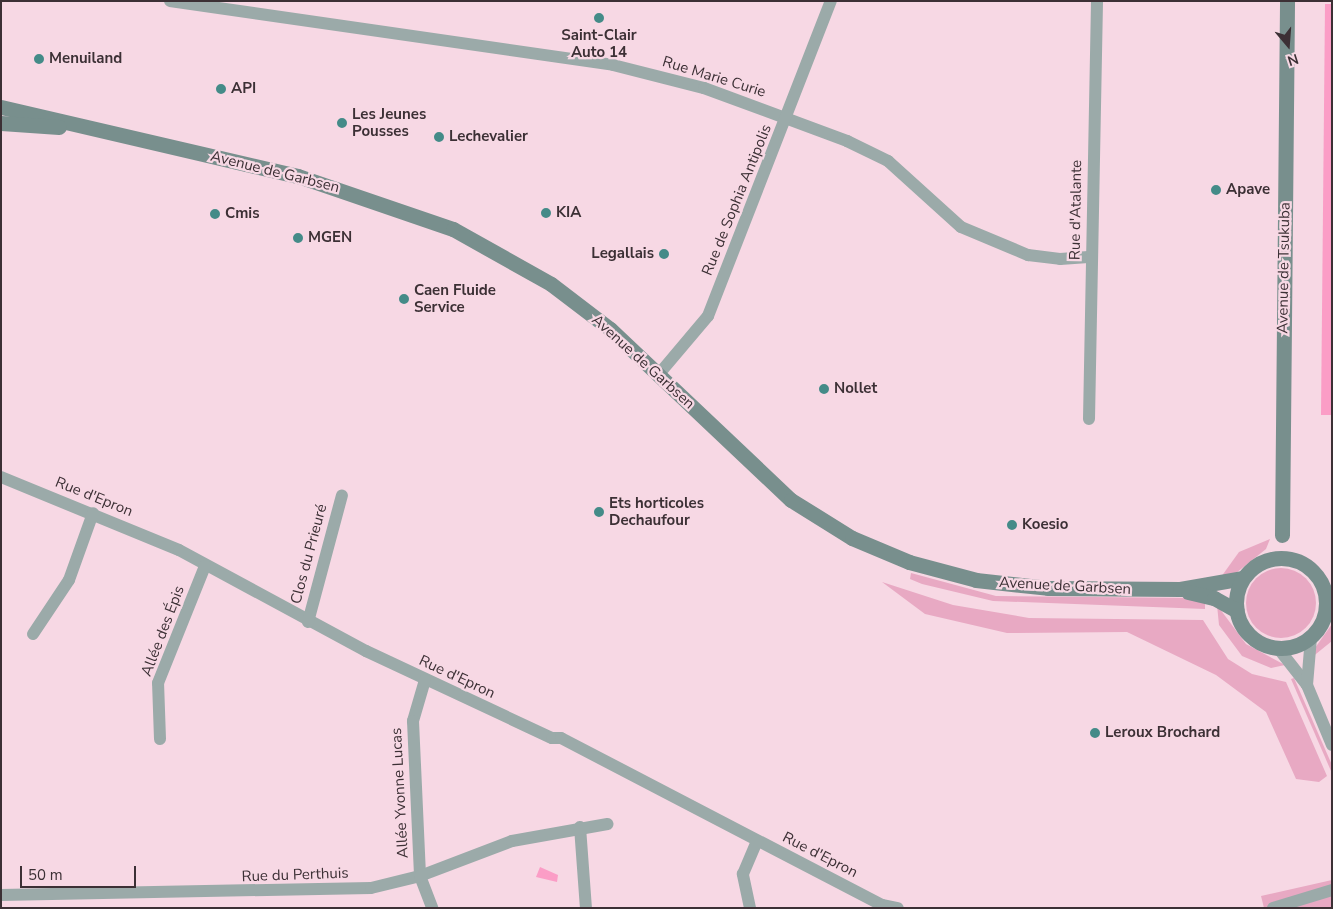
<!DOCTYPE html>
<meta charset="utf-8">
<style>
body{margin:0}
#map{position:relative;width:1333px;height:909px;overflow:hidden;background:#f7d8e4;font-family:"Nunito Sans",sans-serif}
div>[style]{position:absolute}
.green>*{inset:0;background:#e8a9c3}
.round{border-radius:50%}
.water>*{inset:0;background:#fb9dc6}
.street>*{height:12px;margin:-6px;padding:0 6px;transform-origin:6px;border-radius:6px;background:#9baaa9}
.secondary>*{height:15px;margin:-7.5px;padding:0 7.5px;transform-origin:7.5px;border-radius:7.5px;background:#788f8d}
.secondary>.ring{margin:-7.5px;padding:0;box-sizing:content-box;background:none;border:15px solid #788f8d;border-radius:50%}
.dots>*{width:14px;height:14px;translate:-50% -50%;box-sizing:border-box;border:2px solid #f7d8e4;border-radius:50%}
span{translate:-50% -50%;white-space:nowrap;text-align:center;line-height:1.15;-webkit-text-stroke:4.5px #f7d8e4;paint-order:stroke}
.poi-label{font-size:15px;color:#3c3035;font-weight:700}
.left{translate:0 -50%;text-align:left}
.right{translate:-100% -50%;text-align:right}
.street-label{font-size:15px;color:#3c3035}
.frame{position:absolute;inset:0;border:2px solid #3c3035;pointer-events:none}
.north{position:absolute;left:1263px;top:20px;width:50px;height:50px;-webkit-text-stroke:4px #f7d8e4;paint-order:stroke;rotate:162deg;font-size:14px;font-weight:700;line-height:20px;text-align:center;color:#3c3035}
.north::after{content:'';display:block;margin:auto;width:18px;height:22px;background:#3c3035;clip-path:polygon(50% 0,100% 100%,50% 72%,0 100%)}
.scale{position:absolute;left:20px;top:866px;width:116px;height:22px;box-sizing:border-box;border:2px solid #3c3035;border-top:0;padding-left:6px;font-size:15px;line-height:18px;white-space:nowrap;color:#3c3035;-webkit-text-stroke:4px #f7d8e4;paint-order:stroke}
</style>
<div id="map">
<div class="green">
<i style="clip-path:polygon(1270px 539px,1266px 549px,1236px 573px,1221px 577px,1239px 552px)"></i>
<i class="round" style="left:1246px;top:568px;width:70px;height:70px"></i>
<i style="clip-path:polygon(911px 573px,996px 596px,1195px 598px,1205px 599px,1205px 609px,993px 601px,922px 584px,910px 579px)"></i>
<i style="clip-path:polygon(882px 582px,953px 605px,1029px 618px,1203px 620px,1228px 659px,1252px 674px,1286px 682px,1327px 776px,1319px 782px,1296px 779px,1266px 712px,1216px 675px,1127px 632px,1007px 633px,925px 614px)"></i>
<i style="clip-path:polygon(1217px 605px,1246px 644px,1285px 665px,1271px 668px,1242px 656px,1219px 625px)"></i>
<i style="clip-path:polygon(1332px 624px,1332px 641px,1311px 658px,1315px 648px)"></i>
<i style="clip-path:polygon(1294px 678px,1332px 765px,1331px 771px,1291px 679px)"></i>
<i style="clip-path:polygon(1332px 880px,1332px 908px,1264px 908px,1261px 896px)"></i>
</div>
<div class="water">
<i style="clip-path:polygon(1325px 4px,1332px 4px,1332px 415px,1321px 415px)"></i>
<i style="clip-path:polygon(540px 867px,558px 875px,557px 882px,536px 877px)"></i>
</div>
<div class="street">
<i style="left:170px;top:1px;width:448px;rotate:8.2deg"></i>
<i style="left:613px;top:65px;width:94px;rotate:14.2deg"></i>
<i style="left:704px;top:88px;width:153px;rotate:20.3deg"></i>
<i style="left:847px;top:141px;width:46px;rotate:26deg"></i>
<i style="left:888px;top:161px;width:98px;rotate:42.1deg"></i>
<i style="left:961px;top:227px;width:73px;rotate:22.7deg"></i>
<i style="left:1028px;top:255px;width:32px;rotate:7deg"></i>
<i style="left:1060px;top:259px;width:32px;rotate:-4deg"></i>
<i style="left:659px;top:374px;width:76px;rotate:-49.8deg"></i>
<i style="left:708px;top:316px;width:338px;rotate:-68.7deg"></i>
<i style="left:1089px;top:419px;width:418px;rotate:-88.9deg"></i>
<i style="left:1px;top:477px;width:192px;rotate:22.3deg"></i>
<i style="left:179px;top:550px;width:213px;rotate:28.4deg"></i>
<i style="left:366px;top:651px;width:205px;rotate:25.1deg"></i>
<i style="left:552px;top:738px;width:9px"></i>
<i style="left:561px;top:738px;width:362px;rotate:27.5deg"></i>
<i style="left:882px;top:905px;width:16px;rotate:11deg"></i>
<i style="left:308px;top:622px;width:131px;rotate:-75deg"></i>
<i style="left:33px;top:634px;width:65px;rotate:-56.3deg"></i>
<i style="left:69px;top:580px;width:71px;rotate:-70.3deg"></i>
<i style="left:1278px;top:648px;width:47px;rotate:51.9deg"></i>
<i style="left:1307px;top:685px;width:65px;rotate:67.4deg"></i>
<i style="left:425px;top:680px;width:43px;rotate:106.3deg"></i>
<i style="left:413px;top:721px;width:155px;rotate:87.4deg"></i>
<i style="left:420px;top:876px;width:34px;rotate:69deg"></i>
<i style="left:1307px;top:685px;width:48px;rotate:-85.2deg"></i>
<i style="left:160px;top:739px;width:56px;rotate:-92deg"></i>
<i style="left:158px;top:683px;width:126px;rotate:-68.1deg"></i>
<i style="left:580px;top:827px;width:81px;rotate:85.8deg"></i>
<i style="left:1px;top:895px;width:370px;rotate:-1.1deg"></i>
<i style="left:371px;top:888px;width:50px;rotate:-13.8deg"></i>
<i style="left:420px;top:876px;width:98px;rotate:-20.8deg"></i>
<i style="left:512px;top:841px;width:97px;rotate:-10.1deg"></i>
<i style="left:750px;top:908px;width:35px;rotate:-102deg"></i>
<i style="left:743px;top:874px;width:36px;rotate:-67deg"></i>
<i style="left:1273px;top:908px;width:62px;rotate:-17deg"></i>
</div>
<div class="secondary">
<i style="left:1px;top:107px;width:305px;rotate:13.1deg"></i>
<i style="left:298px;top:176px;width:164px;rotate:18.9deg"></i>
<i style="left:453px;top:229px;width:112px;rotate:29.3deg"></i>
<i style="left:551px;top:284px;width:74px;rotate:37.3deg"></i>
<i style="left:610px;top:329px;width:249px;rotate:43.4deg"></i>
<i style="left:791px;top:500px;width:72px;rotate:31.9deg"></i>
<i style="left:852px;top:538px;width:62px;rotate:22.8deg"></i>
<i style="left:909px;top:562px;width:69px;rotate:15deg"></i>
<i style="left:976px;top:580px;width:72px;rotate:6.3deg"></i>
<i style="left:1048px;top:588px;width:132px;rotate:0.4deg"></i>
<i style="left:1180px;top:589px;width:64px;rotate:-9.9deg"></i>
<i style="left:1px;top:123px;width:58px;rotate:3.9deg"></i>
<i style="left:1282px;top:535px;width:534px;rotate:-89.46deg"></i>
<i class="ring" style="left:1236px;top:558px;width:75px;height:75px"></i>
<i style="left:1188px;top:592px;width:27px;rotate:13deg"></i>
<i style="left:1214px;top:598px;width:26px;rotate:29deg"></i>
</div>
<div class="dots">
<i style="left:599px;top:18px;background:#448b88"></i>
<i style="left:39px;top:59px;background:#448b88"></i>
<i style="left:221px;top:89px;background:#448b88"></i>
<i style="left:342px;top:123px;background:#448b88"></i>
<i style="left:439px;top:137px;background:#448b88"></i>
<i style="left:1216px;top:190px;background:#448b88"></i>
<i style="left:546px;top:213px;background:#448b88"></i>
<i style="left:215px;top:214px;background:#448b88"></i>
<i style="left:298px;top:238px;background:#448b88"></i>
<i style="left:664px;top:254px;background:#448b88"></i>
<i style="left:404px;top:299px;background:#448b88"></i>
<i style="left:824px;top:389px;background:#448b88"></i>
<i style="left:599px;top:512px;background:#448b88"></i>
<i style="left:1012px;top:525px;background:#448b88"></i>
<i style="left:1095px;top:733px;background:#448b88"></i>
</div>
<div class="poi-label">
<span style="left:599px;top:44px">Saint-Clair<br>Auto 14</span>
<span class="left" style="left:49px;top:59px">Menuiland</span>
<span class="left" style="left:231px;top:89px">API</span>
<span class="left" style="left:352px;top:123px">Les Jeunes<br>Pousses</span>
<span class="left" style="left:449px;top:137px">Lechevalier</span>
<span class="left" style="left:1226px;top:190px">Apave</span>
<span class="left" style="left:556px;top:213px">KIA</span>
<span class="left" style="left:225px;top:214px">Cmis</span>
<span class="left" style="left:308px;top:238px">MGEN</span>
<span class="right" style="left:654px;top:254px">Legallais</span>
<span class="left" style="left:414px;top:299px">Caen Fluide<br>Service</span>
<span class="left" style="left:834px;top:389px">Nollet</span>
<span class="left" style="left:609px;top:512px">Ets horticoles<br>Dechaufour</span>
<span class="left" style="left:1022px;top:525px">Koesio</span>
<span class="left" style="left:1105px;top:733px">Leroux Brochard</span>
</div>
<div class="street-label">
<span style="left:714px;top:77px;rotate:17deg">Rue Marie Curie</span>
<span style="left:275px;top:172px;rotate:14deg">Avenue de Garbsen</span>
<span style="left:737px;top:200px;rotate:-68deg">Rue de Sophia Antipolis</span>
<span style="left:1076px;top:210px;rotate:-89deg">Rue d'Atalante</span>
<span style="left:1284px;top:268px;rotate:-89deg">Avenue de Tsukuba</span>
<span style="left:643px;top:362px;rotate:42deg">Avenue de Garbsen</span>
<span style="left:94px;top:497px;rotate:22deg">Rue d'Epron</span>
<span style="left:309px;top:554px;rotate:-75deg">Clos du Prieuré</span>
<span style="left:1065px;top:586px;rotate:3deg">Avenue de Garbsen</span>
<span style="left:163px;top:631px;rotate:-69deg">Allée des Épis</span>
<span style="left:457px;top:677px;rotate:25deg">Rue d'Epron</span>
<span style="left:400px;top:793px;rotate:-93deg">Allée Yvonne Lucas</span>
<span style="left:820px;top:855px;rotate:27deg">Rue d'Epron</span>
<span style="left:295px;top:875px;rotate:-2deg">Rue du Perthuis</span>
</div>
<div class="frame"></div>
<div class="north">N</div>
<div class="scale">50 m</div>
</div>
